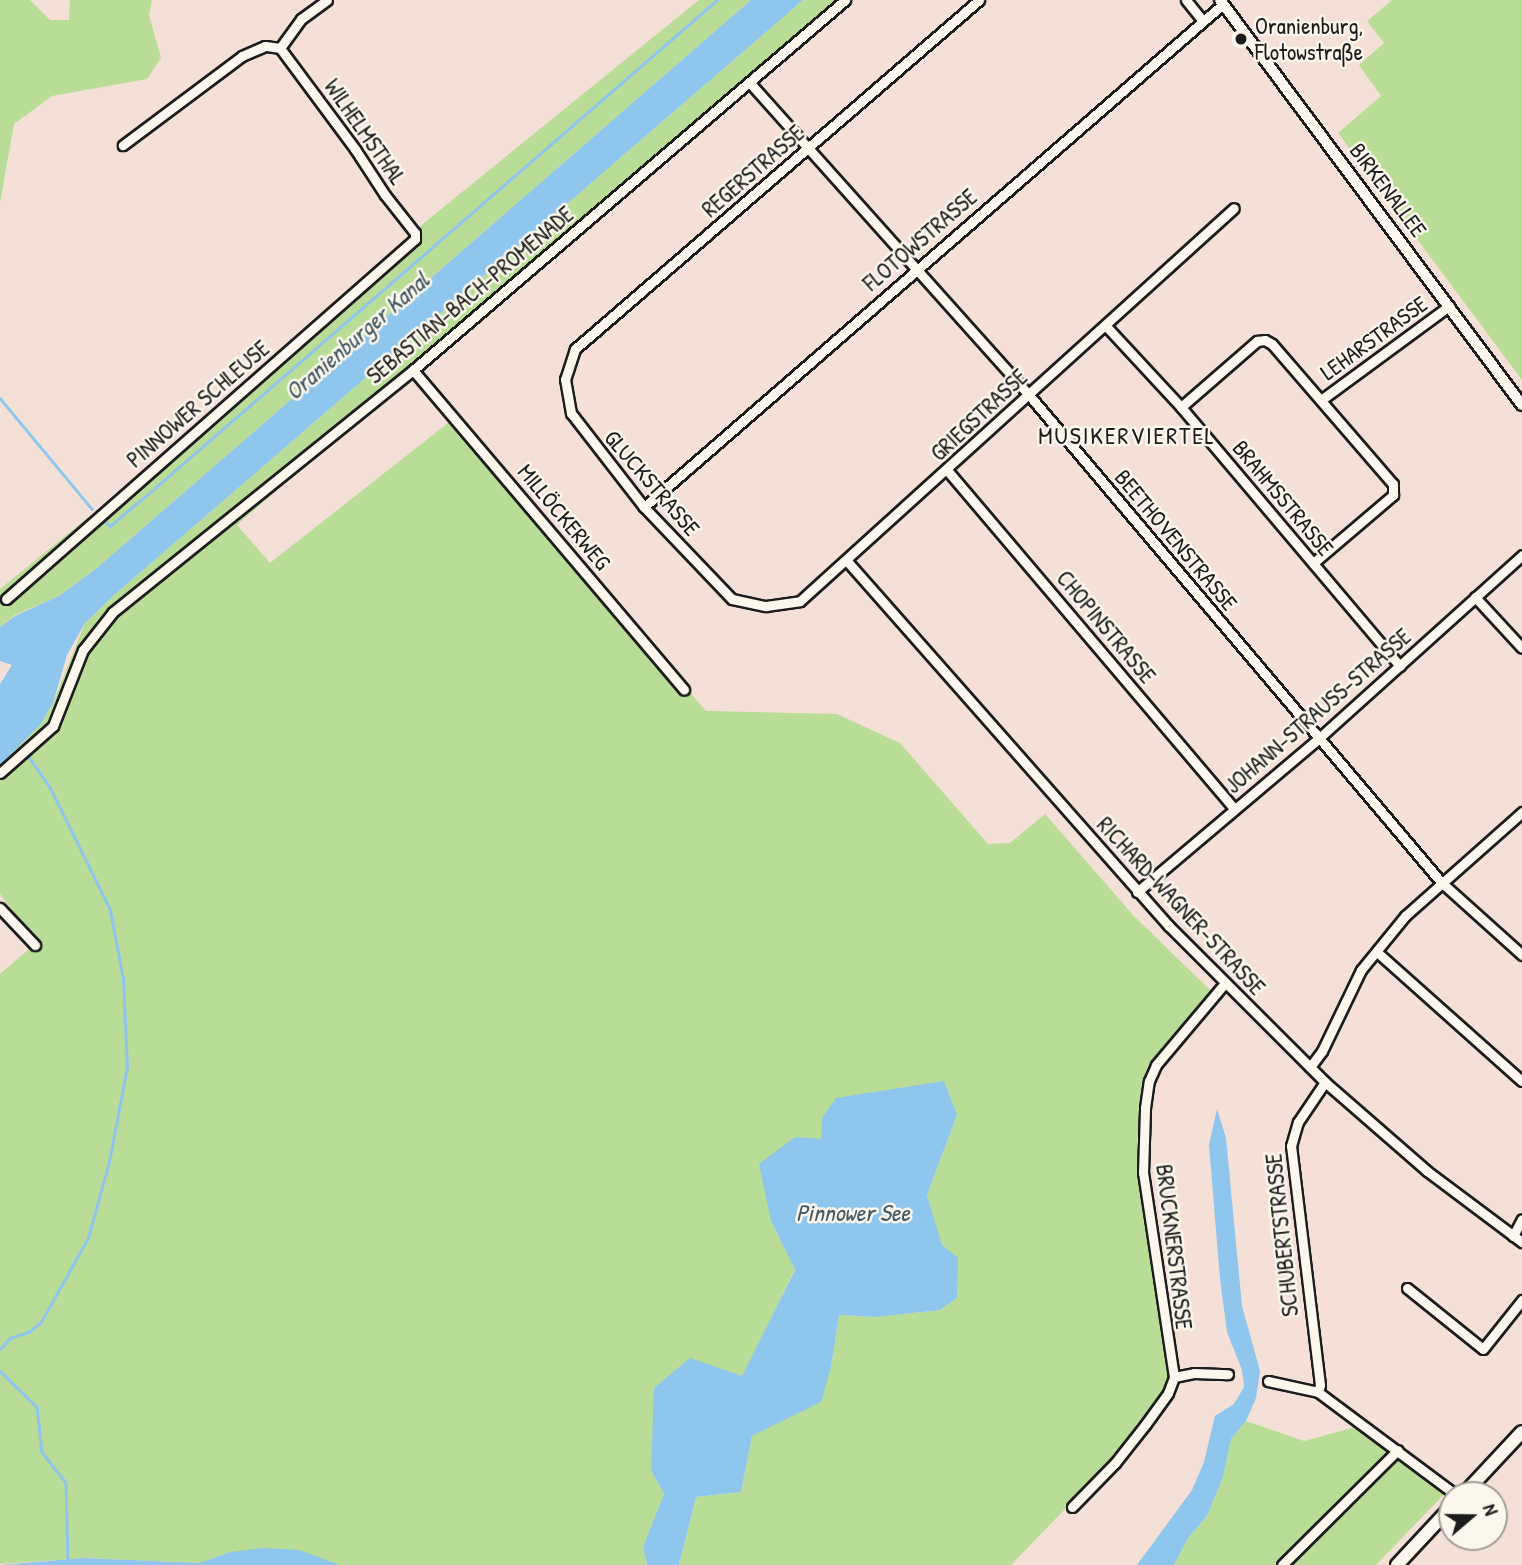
<!DOCTYPE html>
<meta charset="utf-8">
<style>
body{margin:0}
#map{position:relative;width:1522px;height:1565px;overflow:hidden;background:#f4e0d6;font-family:"Patrick Hand",sans-serif}
div>[style]{position:absolute}
.green>*{inset:0;background:#b9dc97}
.water>*{inset:0;background:#8ec6ed}
.stream>*{height:2.5px;margin:-1.25px;padding:0 1.25px;transform-origin:1.25px;border-radius:1.25px;background:#8ec6ed}
.roads{filter:drop-shadow(2px 0 #1c1c1c) drop-shadow(-2px 0 #1c1c1c) drop-shadow(0 2px #1c1c1c) drop-shadow(0 -2px #1c1c1c)}
.minor>*{height:9px;margin:-4.5px;padding:0 4.5px;transform-origin:4.5px;border-radius:4.5px;background:#fbf7ec}
.tertiary>*{height:10px;margin:-5px;padding:0 5px;transform-origin:5px;border-radius:5px;background:#fbf7ec}
.secondary>*{height:12px;margin:-6px;padding:0 6px;transform-origin:6px;border-radius:6px;background:#fbf7ec}
.dots>*{width:19px;height:19px;translate:-50% -50%;box-sizing:border-box;border:4px solid #fbf7ec;border-radius:50%}
span{translate:-50% -50%;white-space:nowrap;text-align:center;line-height:1.15;-webkit-text-stroke:5px #fbf7ec;paint-order:stroke}
.poi-label{font-size:23px;color:#1c1c1c}
.left{translate:0 -50%;text-align:left}
.street-label{font-size:23px;color:#1c1c1c}
.water-label{font-size:24px;color:#445865;font-style:italic}
.neighbourhood-label{font-size:24px;color:#1c1c1c;letter-spacing:2px}
.north{position:absolute;left:1438px;top:1481px;width:70px;height:70px;box-sizing:border-box;background:#fbf7ec;border:2px solid #a29f99;border-radius:50%;rotate:70deg;font-size:19px;font-weight:700;line-height:28px;text-align:center;color:#1c1c1c}
.north::after{content:'';display:block;margin:auto;width:24px;height:32px;background:#1c1c1c;clip-path:polygon(50% 0,100% 100%,50% 72%,0 100%)}
</style>
<div id="map">
<div class="green">
<i style="clip-path:polygon(0 0,30px 0,50px 20px,69px 20px,70px 0,152px 0,149px 15px,161px 58px,147px 79px,52px 96px,14px 124px,0 203px)"></i>
<i style="clip-path:polygon(699px 0,751px 0,97px 568px,59px 596px,15px 615px,0 627px,0 589px,86px 519px,107px 507px,419px 227px)"></i>
<i style="clip-path:polygon(803px 0,842px 0,237px 525px,270px 563px,453px 419px,706px 711px,837px 714px,900px 743px,988px 844px,1010px 843px,1045px 814px,1133px 915px,1212px 992px,1148px 1068px,1137px 1143px,1146px 1233px,1169px 1374px,1165px 1391px,1123px 1449px,1011px 1565px,679px 1565px,696px 1497px,741px 1492px,752px 1436px,781px 1420px,831px 1367px,839px 1315px,876px 1317px,940px 1310px,957px 1298px,927px 1195px,957px 1115px,822px 1118px,821px 1139px,771px 1221px,795px 1269px,742px 1377px,729px 1373px,652px 1431px,654px 1445px,651px 1470px,664px 1494px,643px 1547px,647px 1565px,340px 1565px,221px 1556px,199px 1563px,84px 1558px,0 1564px,0 974px,36px 943px,0 894px,0 765px,40px 725px,53px 703px,85px 623px,113px 596px)"></i>
<i style="clip-path:polygon(1392px 0,1522px 0,1522px 380px,1338px 133px,1381px 96px,1359px 65px,1384px 43px,1367px 21px)"></i>
<i style="clip-path:polygon(1246px 1421px,1304px 1441px,1363px 1425px,1452px 1486px,1376px 1565px,1174px 1565px,1188px 1538px,1207px 1516px,1223px 1477px,1231px 1439px)"></i>
</div>
<div class="water">
<i style="clip-path:polygon(751px 0,803px 0,113px 596px,85px 623px,67px 655px,53px 703px,40px 725px,0 765px,0 684px,12px 665px,0 661px,0 627px,15px 616px,59px 596px,97px 568px)"></i>
<i style="clip-path:polygon(944px 1081px,957px 1115px,927px 1195px,942px 1245px,958px 1258px,957px 1298px,940px 1310px,876px 1317px,839px 1315px,831px 1367px,821px 1402px,752px 1436px,741px 1492px,696px 1497px,679px 1565px,647px 1565px,643px 1547px,664px 1494px,651px 1470px,654px 1388px,690px 1358px,742px 1376px,795px 1270px,771px 1221px,759px 1164px,795px 1137px,821px 1139px,822px 1118px,836px 1098px)"></i>
<i style="clip-path:polygon(1217px 1109px,1226px 1138px,1242px 1306px,1260px 1371px,1256px 1398px,1246px 1421px,1231px 1439px,1223px 1477px,1207px 1516px,1188px 1538px,1174px 1565px,1137px 1565px,1192px 1490px,1204px 1462px,1215px 1416px,1234px 1404px,1244px 1387px,1242px 1370px,1227px 1332px,1220px 1279px,1209px 1145px)"></i>
<i style="clip-path:polygon(263px 1548px,299px 1550px,340px 1565px,0 1565px,83px 1558px,199px 1563px,231px 1552px)"></i>
</div>
<div class="stream">
<i style="left:0;top:398px;width:144px;rotate:50.3deg"></i>
<i style="left:106px;top:522px;width:6px;rotate:45deg"></i>
<i style="left:110px;top:526px;width:59px;rotate:-40.2deg"></i>
<i style="left:155px;top:488px;width:744px;rotate:-40.97deg"></i>
<i style="left:0;top:1349px;width:15px;rotate:-48deg"></i>
<i style="left:10px;top:1338px;width:20px;rotate:-18deg"></i>
<i style="left:29px;top:1332px;width:16px;rotate:-40deg"></i>
<i style="left:41px;top:1322px;width:96px;rotate:-60.8deg"></i>
<i style="left:88px;top:1238px;width:79px;rotate:-74.6deg"></i>
<i style="left:109px;top:1162px;width:97px;rotate:-79.3deg"></i>
<i style="left:127px;top:1067px;width:88px;rotate:-92.6deg"></i>
<i style="left:123px;top:979px;width:70px;rotate:-100.7deg"></i>
<i style="left:110px;top:910px;width:136px;rotate:-116.2deg"></i>
<i style="left:50px;top:788px;width:37px;rotate:-125deg"></i>
<i style="left:0;top:1371px;width:52px;rotate:44.2deg"></i>
<i style="left:37px;top:1407px;width:45px;rotate:83.7deg"></i>
<i style="left:42px;top:1452px;width:39px;rotate:52deg"></i>
<i style="left:66px;top:1483px;width:82px;rotate:88.6deg"></i>
</div>
<div class="roads">
<div class="minor">
<i style="left:979px;top:0;width:534px;rotate:139.18deg"></i>
<i style="left:575px;top:349px;width:32px;rotate:108deg"></i>
<i style="left:565px;top:379px;width:35px;rotate:80deg"></i>
<i style="left:571px;top:413px;width:119px;rotate:52.2deg"></i>
<i style="left:644px;top:507px;width:127px;rotate:46.3deg"></i>
<i style="left:732px;top:599px;width:35px;rotate:12deg"></i>
<i style="left:766px;top:606px;width:34px;rotate:-8deg"></i>
<i style="left:800px;top:601px;width:585px;rotate:-42.16deg"></i>
<i style="left:1186px;top:0;width:27px;rotate:51deg"></i>
<i style="left:280px;top:48px;width:36px;rotate:-54deg"></i>
<i style="left:301px;top:19px;width:32px;rotate:-36deg"></i>
<i style="left:750px;top:83px;width:419px;rotate:48.2deg"></i>
<i style="left:1029px;top:395px;width:638px;rotate:49.77deg"></i>
<i style="left:1441px;top:882px;width:109px;rotate:42deg"></i>
<i style="left:1106px;top:326px;width:110px;rotate:47.2deg"></i>
<i style="left:1181px;top:407px;width:339px;rotate:49.8deg"></i>
<i style="left:413px;top:370px;width:419px;rotate:49.7deg"></i>
<i style="left:1321px;top:400px;width:159px;rotate:-36.3deg"></i>
<i style="left:1181px;top:407px;width:101px;rotate:-41deg"></i>
<i style="left:1257px;top:341px;width:8px;rotate:-7deg"></i>
<i style="left:1265px;top:340px;width:8px;rotate:30deg"></i>
<i style="left:1272px;top:344px;width:185px;rotate:49.2deg"></i>
<i style="left:1393px;top:484px;width:11px;rotate:90deg"></i>
<i style="left:1393px;top:495px;width:105px;rotate:139.6deg"></i>
<i style="left:947px;top:470px;width:444px;rotate:49.7deg"></i>
<i style="left:644px;top:507px;width:767px;rotate:-40.98deg"></i>
<i style="left:847px;top:561px;width:487px;rotate:48.6deg"></i>
<i style="left:1169px;top:926px;width:221px;rotate:45deg"></i>
<i style="left:1325px;top:1082px;width:135px;rotate:41.1deg"></i>
<i style="left:1427px;top:1171px;width:119px;rotate:36.8deg"></i>
<i style="left:1475px;top:597px;width:69px;rotate:47.3deg"></i>
<i style="left:6px;top:599px;width:545px;rotate:-41.35deg"></i>
<i style="left:415px;top:239px;width:6px;rotate:-90deg"></i>
<i style="left:415px;top:233px;width:48px;rotate:-128.3deg"></i>
<i style="left:385px;top:195px;width:55px;rotate:-123.1deg"></i>
<i style="left:355px;top:149px;width:126px;rotate:-126.6deg"></i>
<i style="left:280px;top:48px;width:15px;rotate:-172deg"></i>
<i style="left:265px;top:46px;width:25px;rotate:157deg"></i>
<i style="left:242px;top:56px;width:149px;rotate:143.2deg"></i>
<i style="left:0;top:773px;width:71px;rotate:-41.6deg"></i>
<i style="left:53px;top:726px;width:82px;rotate:-68.5deg"></i>
<i style="left:83px;top:650px;width:48px;rotate:-51.7deg"></i>
<i style="left:113px;top:612px;width:385px;rotate:-38.9deg"></i>
<i style="left:413px;top:370px;width:569px;rotate:-40.58deg"></i>
<i style="left:1137px;top:892px;width:237px;rotate:-40.2deg"></i>
<i style="left:1318px;top:739px;width:275px;rotate:-42deg"></i>
<i style="left:0;top:908px;width:51px;rotate:46.6deg"></i>
<i style="left:1377px;top:952px;width:194px;rotate:41.7deg"></i>
<i style="left:1310px;top:1067px;width:20px;rotate:-53deg"></i>
<i style="left:1322px;top:1051px;width:90px;rotate:-64.3deg"></i>
<i style="left:1361px;top:970px;width:70px;rotate:-50.8deg"></i>
<i style="left:1405px;top:916px;width:157px;rotate:-41.6deg"></i>
<i style="left:1513px;top:1236px;width:19px;rotate:-62deg"></i>
<i style="left:1407px;top:1288px;width:97px;rotate:38.8deg"></i>
<i style="left:1483px;top:1349px;width:63px;rotate:-51.5deg"></i>
<i style="left:1174px;top:1377px;width:20px;rotate:-11deg"></i>
<i style="left:1194px;top:1373px;width:34px;rotate:2deg"></i>
<i style="left:1268px;top:1381px;width:51px;rotate:12.4deg"></i>
<i style="left:1318px;top:1392px;width:172px;rotate:36.7deg"></i>
<i style="left:1318px;top:1392px;width:7px;rotate:-74deg"></i>
<i style="left:1320px;top:1385px;width:241px;rotate:-96.9deg"></i>
<i style="left:1291px;top:1146px;width:25px;rotate:-74deg"></i>
<i style="left:1298px;top:1122px;width:48px;rotate:-56deg"></i>
<i style="left:1072px;top:1507px;width:62px;rotate:-45.7deg"></i>
<i style="left:1115px;top:1463px;width:48px;rotate:-51.7deg"></i>
<i style="left:1145px;top:1425px;width:39px;rotate:-54deg"></i>
<i style="left:1168px;top:1393px;width:17px;rotate:-69deg"></i>
<i style="left:1174px;top:1377px;width:206px;rotate:-98.6deg"></i>
<i style="left:1143px;top:1173px;width:65px;rotate:-88.2deg"></i>
<i style="left:1145px;top:1108px;width:27px;rotate:-82deg"></i>
<i style="left:1149px;top:1081px;width:17px;rotate:-66deg"></i>
<i style="left:1156px;top:1065px;width:107px;rotate:-49.9deg"></i>
<i style="left:1282px;top:1565px;width:163px;rotate:-44.8deg"></i>
</div>
<div class="tertiary">
<i style="left:1220px;top:0;width:505px;rotate:53.29deg"></i>
</div>
<div class="secondary">
<i style="left:1463px;top:1495px;width:86px;rotate:-46.9deg"></i>
<i style="left:1397px;top:1565px;width:81px;rotate:-47deg"></i>
</div>
</div>
<div class="dots">
<i style="left:1241px;top:39px;background:#1c1c1c"></i>
</div>
<div class="poi-label">
<span class="left" style="left:1255px;top:39px">Oranienburg,<br>Flotowstraße</span>
</div>
<div class="street-label">
<span style="left:365px;top:132px;rotate:55deg">WILHELMSTHAL</span>
<span style="left:753px;top:171px;rotate:-41deg">REGERSTRASSE</span>
<span style="left:1388px;top:190px;rotate:53deg">BIRKENALLEE</span>
<span style="left:920px;top:240px;rotate:-41deg">FLOTOWSTRASSE</span>
<span style="left:470px;top:295px;rotate:-40deg">SEBASTIAN-BACH-PROMENADE</span>
<span style="left:1374px;top:338px;rotate:-36deg">LEHARSTRASSE</span>
<span style="left:198px;top:404px;rotate:-41deg">PINNOWER SCHLEUSE</span>
<span style="left:979px;top:415px;rotate:-43deg">GRIEGSTRASSE</span>
<span style="left:652px;top:483px;rotate:49deg">GLUCKSTRASSE</span>
<span style="left:1283px;top:498px;rotate:50deg">BRAHMSSTRASSE</span>
<span style="left:564px;top:517px;rotate:50deg">MILLÖCKERWEG</span>
<span style="left:1176px;top:540px;rotate:50deg">BEETHOVENSTRASSE</span>
<span style="left:1106px;top:627px;rotate:50deg">CHOPINSTRASSE</span>
<span style="left:1318px;top:711px;rotate:-41deg">JOHANN-STRAUSS-STRASSE</span>
<span style="left:1181px;top:906px;rotate:47deg">RICHARD-WAGNER-STRASSE</span>
<span style="left:1282px;top:1235px;rotate:-96deg">SCHUBERTSTRASSE</span>
<span style="left:1174px;top:1247px;rotate:83deg">BRUCKNERSTRASSE</span>
</div>
<div class="water-label">
<span style="left:357px;top:336px;rotate:-41deg">Oranienburger Kanal</span>
<span style="left:853px;top:1213px">Pinnower See</span>
</div>
<div class="neighbourhood-label">
<span style="left:1127px;top:436px">MUSIKERVIERTEL</span>
</div>
<div class="north">N</div>
</div>
